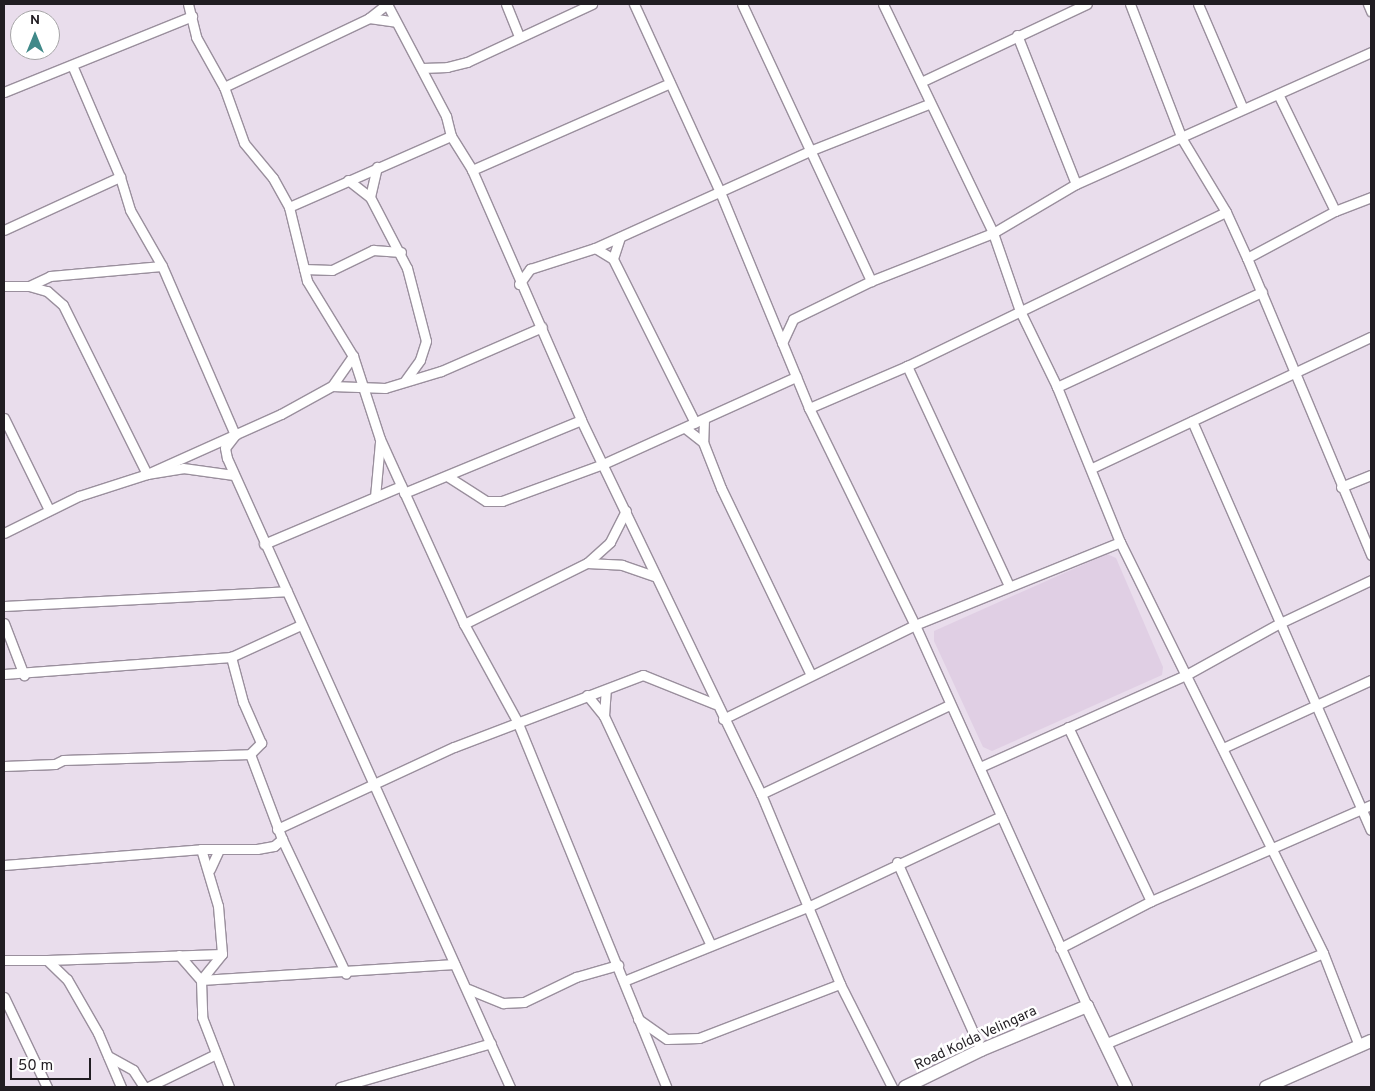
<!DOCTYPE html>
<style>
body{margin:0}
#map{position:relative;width:1375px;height:1091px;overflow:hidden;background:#e9ddec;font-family:Overpass,sans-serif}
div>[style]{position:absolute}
.built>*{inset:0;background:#e0cfe4}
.roads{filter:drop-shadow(1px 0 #9a8f9d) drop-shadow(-1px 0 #9a8f9d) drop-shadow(0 1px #9a8f9d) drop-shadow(0 -1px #9a8f9d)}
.minor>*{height:9px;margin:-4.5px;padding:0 4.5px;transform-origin:4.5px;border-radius:4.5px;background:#fff}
.secondary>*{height:12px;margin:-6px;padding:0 6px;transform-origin:6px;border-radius:6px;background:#fff}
span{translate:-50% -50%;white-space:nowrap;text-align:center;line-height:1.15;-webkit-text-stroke:5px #fff;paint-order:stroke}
.street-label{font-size:14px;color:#211d22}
.frame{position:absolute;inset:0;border:5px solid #211d22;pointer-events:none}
.north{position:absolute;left:10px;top:10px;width:50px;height:50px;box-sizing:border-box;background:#fff;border:1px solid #a6a5a7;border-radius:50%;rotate:0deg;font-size:14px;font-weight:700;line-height:20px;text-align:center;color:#211d22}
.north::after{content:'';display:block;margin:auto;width:18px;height:22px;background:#408989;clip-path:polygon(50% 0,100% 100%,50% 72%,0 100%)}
.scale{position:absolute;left:10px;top:1058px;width:81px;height:22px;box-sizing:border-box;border:2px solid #211d22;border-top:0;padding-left:6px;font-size:15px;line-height:18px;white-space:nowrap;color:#211d22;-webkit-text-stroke:4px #fff;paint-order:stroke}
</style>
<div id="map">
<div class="built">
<i style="clip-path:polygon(1107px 554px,1116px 558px,1163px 667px,1162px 675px,992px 751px,983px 747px,934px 641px,934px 631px)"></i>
</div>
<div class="roads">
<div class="minor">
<i style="left:188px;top:4px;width:34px;rotate:76deg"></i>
<i style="left:196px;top:37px;width:57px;rotate:60.8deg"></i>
<i style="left:224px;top:87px;width:59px;rotate:70.3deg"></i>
<i style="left:244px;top:143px;width:45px;rotate:50.4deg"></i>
<i style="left:273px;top:178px;width:33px;rotate:61deg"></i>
<i style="left:289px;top:207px;width:76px;rotate:76.3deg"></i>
<i style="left:307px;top:281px;width:88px;rotate:58.5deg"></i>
<i style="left:353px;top:356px;width:87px;rotate:72deg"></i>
<i style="left:380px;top:439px;width:203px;rotate:65.6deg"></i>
<i style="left:464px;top:624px;width:111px;rotate:61.3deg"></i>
<i style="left:517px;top:721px;width:395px;rotate:67.8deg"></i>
<i style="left:387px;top:4px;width:127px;rotate:62.2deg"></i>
<i style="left:446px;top:116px;width:21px;rotate:76deg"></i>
<i style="left:451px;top:136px;width:40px;rotate:58deg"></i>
<i style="left:472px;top:170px;width:273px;rotate:66.4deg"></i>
<i style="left:581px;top:420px;width:415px;rotate:64.3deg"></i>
<i style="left:761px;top:794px;width:206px;rotate:67.4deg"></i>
<i style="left:840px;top:984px;width:115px;rotate:63.2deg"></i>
<i style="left:506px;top:4px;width:35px;rotate:68deg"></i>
<i style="left:634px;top:4px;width:207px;rotate:65.4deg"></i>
<i style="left:720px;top:192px;width:234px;rotate:67.6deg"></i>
<i style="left:809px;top:408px;width:242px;rotate:64deg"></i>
<i style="left:915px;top:625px;width:418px;rotate:65.7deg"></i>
<i style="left:742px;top:4px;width:306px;rotate:65deg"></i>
<i style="left:883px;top:4px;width:254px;rotate:64.3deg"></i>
<i style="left:993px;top:233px;width:83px;rotate:70.9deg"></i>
<i style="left:1020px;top:311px;width:85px;rotate:64deg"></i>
<i style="left:1057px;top:387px;width:167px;rotate:67.9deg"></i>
<i style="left:1120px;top:542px;width:458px;rotate:63.7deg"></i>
<i style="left:1323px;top:953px;width:100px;rotate:68.8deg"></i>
<i style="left:1130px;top:4px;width:145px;rotate:68.9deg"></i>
<i style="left:1182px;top:139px;width:85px;rotate:58.9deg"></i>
<i style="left:1226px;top:212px;width:51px;rotate:65.5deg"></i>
<i style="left:1247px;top:258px;width:322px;rotate:67.3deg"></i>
<i style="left:1198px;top:4px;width:114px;rotate:66.8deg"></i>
<i style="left:1368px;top:4px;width:8px;rotate:67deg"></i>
<i style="left:369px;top:18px;width:27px;rotate:8deg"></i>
<i style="left:1017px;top:35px;width:160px;rotate:68.4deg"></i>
<i style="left:72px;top:65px;width:122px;rotate:66.8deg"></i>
<i style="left:120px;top:177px;width:34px;rotate:73deg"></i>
<i style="left:130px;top:210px;width:64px;rotate:60.3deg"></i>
<i style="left:162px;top:266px;width:184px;rotate:66.6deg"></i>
<i style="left:422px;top:68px;width:25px;rotate:-2deg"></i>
<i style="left:447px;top:67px;width:21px;rotate:-14deg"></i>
<i style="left:467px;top:62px;width:138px;rotate:-24.9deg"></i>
<i style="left:923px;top:81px;width:181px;rotate:-25.2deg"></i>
<i style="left:224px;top:87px;width:161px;rotate:-25.4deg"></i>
<i style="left:369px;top:18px;width:23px;rotate:-38deg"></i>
<i style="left:4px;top:92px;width:203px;rotate:-22deg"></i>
<i style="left:1278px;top:94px;width:130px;rotate:64deg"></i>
<i style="left:472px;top:170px;width:216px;rotate:-23.7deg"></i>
<i style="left:348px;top:180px;width:28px;rotate:38deg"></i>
<i style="left:370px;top:197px;width:80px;rotate:62.5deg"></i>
<i style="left:407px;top:268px;width:75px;rotate:75.4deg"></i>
<i style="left:426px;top:341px;width:20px;rotate:108deg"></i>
<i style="left:420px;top:360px;width:26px;rotate:126deg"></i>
<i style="left:370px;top:197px;width:31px;rotate:-77deg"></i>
<i style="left:289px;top:207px;width:177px;rotate:-23.7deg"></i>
<i style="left:4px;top:230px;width:128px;rotate:-24.6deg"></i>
<i style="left:620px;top:237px;width:23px;rotate:108deg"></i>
<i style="left:613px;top:259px;width:183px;rotate:63.4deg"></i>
<i style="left:595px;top:248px;width:21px;rotate:31deg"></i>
<i style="left:1247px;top:258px;width:100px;rotate:-28.1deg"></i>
<i style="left:1335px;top:211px;width:39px;rotate:-21deg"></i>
<i style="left:304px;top:269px;width:28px;rotate:2deg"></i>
<i style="left:332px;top:270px;width:46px;rotate:-26deg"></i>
<i style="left:373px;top:250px;width:28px;rotate:4deg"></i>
<i style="left:519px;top:284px;width:19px;rotate:-54deg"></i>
<i style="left:530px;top:269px;width:68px;rotate:-17.9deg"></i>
<i style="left:595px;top:248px;width:238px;rotate:-24.3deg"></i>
<i style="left:812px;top:150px;width:126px;rotate:-21.5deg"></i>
<i style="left:4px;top:286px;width:25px"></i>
<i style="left:29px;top:286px;width:23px;rotate:-25deg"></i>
<i style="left:50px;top:276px;width:112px;rotate:-5.1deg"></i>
<i style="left:29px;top:286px;width:19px;rotate:16deg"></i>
<i style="left:47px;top:291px;width:21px;rotate:41deg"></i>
<i style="left:63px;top:305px;width:189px;rotate:63.6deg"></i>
<i style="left:147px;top:474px;width:36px;rotate:-9deg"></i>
<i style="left:183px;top:468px;width:51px;rotate:7.8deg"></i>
<i style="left:782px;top:343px;width:26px;rotate:-65deg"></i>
<i style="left:793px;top:319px;width:87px;rotate:-26deg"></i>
<i style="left:871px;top:281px;width:131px;rotate:-21.5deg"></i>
<i style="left:993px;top:233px;width:96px;rotate:-30.6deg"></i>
<i style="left:1076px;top:184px;width:323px;rotate:-24.1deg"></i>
<i style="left:907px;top:366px;width:242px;rotate:65.1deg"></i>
<i style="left:332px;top:386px;width:53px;rotate:2.2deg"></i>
<i style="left:385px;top:388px;width:59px;rotate:-16.9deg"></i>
<i style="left:441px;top:371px;width:110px;rotate:-23.5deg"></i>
<i style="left:1057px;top:387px;width:226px;rotate:-24.9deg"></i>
<i style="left:809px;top:408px;width:107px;rotate:-23.2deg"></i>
<i style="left:907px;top:366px;width:354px;rotate:-25.8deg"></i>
<i style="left:4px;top:418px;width:102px;rotate:63.9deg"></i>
<i style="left:704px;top:419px;width:23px;rotate:92deg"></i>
<i style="left:703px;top:442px;width:49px;rotate:68.6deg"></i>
<i style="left:721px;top:488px;width:205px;rotate:64.3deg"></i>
<i style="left:1192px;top:421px;width:446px;rotate:66.4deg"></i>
<i style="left:685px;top:428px;width:23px;rotate:38deg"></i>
<i style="left:235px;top:435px;width:16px;rotate:128deg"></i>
<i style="left:225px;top:448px;width:10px;rotate:79deg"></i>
<i style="left:227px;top:458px;width:690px;rotate:65.78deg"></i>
<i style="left:1092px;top:468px;width:308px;rotate:-25.2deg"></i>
<i style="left:447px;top:476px;width:46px;rotate:32.7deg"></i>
<i style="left:486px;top:501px;width:16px"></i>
<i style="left:502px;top:501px;width:108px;rotate:-20.1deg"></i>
<i style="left:603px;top:464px;width:212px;rotate:-24.3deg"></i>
<i style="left:1341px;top:487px;width:32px;rotate:-22deg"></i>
<i style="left:404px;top:493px;width:191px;rotate:-22.4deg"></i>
<i style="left:375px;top:497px;width:55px;rotate:-84.8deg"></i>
<i style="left:4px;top:533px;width:84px;rotate:-26.3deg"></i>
<i style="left:79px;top:496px;width:71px;rotate:-17.9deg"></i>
<i style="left:147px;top:474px;width:147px;rotate:-24.1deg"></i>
<i style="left:281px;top:414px;width:58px;rotate:-28.8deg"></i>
<i style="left:332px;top:386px;width:37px;rotate:-55deg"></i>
<i style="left:264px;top:544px;width:149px;rotate:-22.9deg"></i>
<i style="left:587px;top:563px;width:35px;rotate:3deg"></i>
<i style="left:622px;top:565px;width:36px;rotate:19deg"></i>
<i style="left:4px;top:606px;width:283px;rotate:-3deg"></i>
<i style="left:4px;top:623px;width:56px;rotate:69deg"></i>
<i style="left:464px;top:624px;width:137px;rotate:-26.4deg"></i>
<i style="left:587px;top:563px;width:31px;rotate:-42deg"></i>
<i style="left:610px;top:542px;width:35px;rotate:-63deg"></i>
<i style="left:4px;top:674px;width:228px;rotate:-4.3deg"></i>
<i style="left:587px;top:695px;width:27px;rotate:51deg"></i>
<i style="left:604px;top:716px;width:253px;rotate:65deg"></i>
<i style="left:604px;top:716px;width:26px;rotate:-86deg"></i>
<i style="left:723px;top:719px;width:214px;rotate:-26.1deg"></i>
<i style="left:915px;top:625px;width:221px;rotate:-22deg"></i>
<i style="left:1068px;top:727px;width:193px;rotate:64.5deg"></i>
<i style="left:1223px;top:748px;width:163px;rotate:-24.7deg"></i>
<i style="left:250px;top:754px;width:91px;rotate:69.4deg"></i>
<i style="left:282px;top:839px;width:149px;rotate:64.6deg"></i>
<i style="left:4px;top:766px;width:51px;rotate:-2.2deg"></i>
<i style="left:55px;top:764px;width:9px;rotate:-27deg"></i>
<i style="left:63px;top:760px;width:187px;rotate:-1.8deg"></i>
<i style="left:250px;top:754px;width:16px;rotate:-45deg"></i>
<i style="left:261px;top:743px;width:45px;rotate:-113.7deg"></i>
<i style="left:243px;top:702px;width:47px;rotate:-104.9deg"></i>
<i style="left:231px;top:657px;width:77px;rotate:-24.6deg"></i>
<i style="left:980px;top:767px;width:226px;rotate:-24.1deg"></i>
<i style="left:1186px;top:675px;width:105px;rotate:-29deg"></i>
<i style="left:1278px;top:624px;width:103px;rotate:-25.3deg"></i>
<i style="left:761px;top:794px;width:208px;rotate:-25.3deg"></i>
<i style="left:277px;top:829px;width:195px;rotate:-24.9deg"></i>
<i style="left:454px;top:747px;width:202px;rotate:-20.9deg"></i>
<i style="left:643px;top:675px;width:78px;rotate:21.9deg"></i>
<i style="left:201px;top:849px;width:59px;rotate:73.4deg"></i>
<i style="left:218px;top:906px;width:48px;rotate:85.2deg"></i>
<i style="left:222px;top:954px;width:33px;rotate:129deg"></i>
<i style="left:201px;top:980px;width:37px;rotate:88deg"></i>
<i style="left:202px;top:1017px;width:75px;rotate:68.9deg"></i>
<i style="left:897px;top:862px;width:206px;rotate:65.9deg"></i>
<i style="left:4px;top:865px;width:198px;rotate:-4.6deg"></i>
<i style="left:201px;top:849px;width:56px"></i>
<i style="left:257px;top:849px;width:17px;rotate:-10deg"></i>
<i style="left:274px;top:846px;width:11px;rotate:-41deg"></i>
<i style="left:210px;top:869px;width:21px;rotate:-65deg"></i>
<i style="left:1060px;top:948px;width:102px;rotate:-27.3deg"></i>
<i style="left:1151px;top:901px;width:240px;rotate:-23.6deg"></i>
<i style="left:179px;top:955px;width:33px;rotate:49deg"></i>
<i style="left:201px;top:980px;width:254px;rotate:-3.6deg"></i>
<i style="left:4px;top:960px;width:43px"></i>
<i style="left:47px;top:960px;width:28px;rotate:44deg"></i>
<i style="left:67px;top:979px;width:62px;rotate:60.1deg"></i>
<i style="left:98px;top:1033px;width:59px;rotate:66.9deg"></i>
<i style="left:47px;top:960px;width:175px;rotate:-2deg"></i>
<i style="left:624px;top:981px;width:201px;rotate:-22deg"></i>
<i style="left:810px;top:906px;width:211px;rotate:-25.2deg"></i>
<i style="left:468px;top:989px;width:38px;rotate:22deg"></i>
<i style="left:503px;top:1003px;width:21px;rotate:-3deg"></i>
<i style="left:524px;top:1002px;width:58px;rotate:-25.7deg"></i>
<i style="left:576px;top:977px;width:44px;rotate:-15.9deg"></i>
<i style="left:4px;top:997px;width:100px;rotate:64.5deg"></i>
<i style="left:638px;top:1019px;width:35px;rotate:35deg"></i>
<i style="left:667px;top:1039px;width:32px;rotate:-2deg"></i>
<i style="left:699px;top:1038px;width:151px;rotate:-21deg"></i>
<i style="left:1107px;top:1043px;width:234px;rotate:-22.6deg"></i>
<i style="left:108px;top:1056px;width:29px;rotate:29deg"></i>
<i style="left:133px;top:1070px;width:20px;rotate:57deg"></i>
<i style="left:148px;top:1087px;width:73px;rotate:-25.9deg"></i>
<i style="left:340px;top:1087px;width:157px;rotate:-16.2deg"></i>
</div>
<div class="secondary">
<i style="left:905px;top:1087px;width:85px;rotate:-26deg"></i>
<i style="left:981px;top:1050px;width:115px;rotate:-22.5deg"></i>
<i style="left:1087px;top:1006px;width:90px;rotate:64.3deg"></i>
<i style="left:1266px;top:1087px;width:115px;rotate:-23.7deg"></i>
</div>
</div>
<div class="street-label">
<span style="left:976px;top:1039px;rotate:-25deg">Road Kolda Velingara</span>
</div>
<div class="frame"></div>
<div class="north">N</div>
<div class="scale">50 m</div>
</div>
